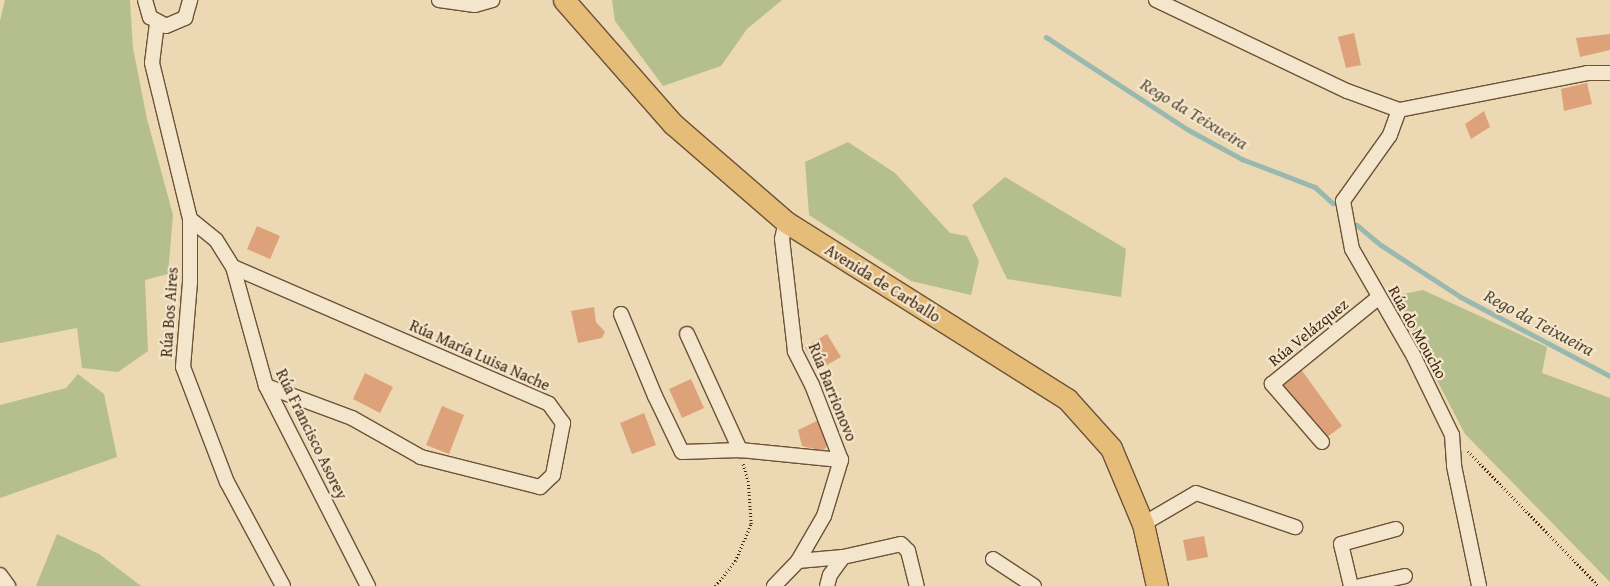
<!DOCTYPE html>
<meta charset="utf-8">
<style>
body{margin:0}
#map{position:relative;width:1610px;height:586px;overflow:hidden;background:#ecd8b2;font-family:"Gentium Book Plus",serif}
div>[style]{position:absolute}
.green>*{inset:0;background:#b5bf8e}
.stream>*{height:4.5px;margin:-2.25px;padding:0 2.25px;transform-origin:2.25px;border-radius:2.25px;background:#99b9b0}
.building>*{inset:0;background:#dea27a}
.path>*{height:2.5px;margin-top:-1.25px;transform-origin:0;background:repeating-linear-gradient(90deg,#42260e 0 1px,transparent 0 3.5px)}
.roads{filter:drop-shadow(1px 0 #6c5237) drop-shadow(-1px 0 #6c5237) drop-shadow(0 1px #6c5237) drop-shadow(0 -1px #6c5237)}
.minor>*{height:14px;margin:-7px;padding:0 7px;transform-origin:7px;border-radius:7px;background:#f3e6cd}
.primary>*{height:21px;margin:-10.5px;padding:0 10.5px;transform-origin:10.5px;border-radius:10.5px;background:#e6bc79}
span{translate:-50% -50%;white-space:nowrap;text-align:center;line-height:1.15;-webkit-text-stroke:4.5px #f3e6cd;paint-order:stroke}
.street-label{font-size:16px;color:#42260e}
.water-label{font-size:18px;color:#584b36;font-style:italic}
</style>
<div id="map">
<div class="green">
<i style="clip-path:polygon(5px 0,130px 0,133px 48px,147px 119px,173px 215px,168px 274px,145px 280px,148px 351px,118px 372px,82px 368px,77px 328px,0 343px,0 21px)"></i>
<i style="clip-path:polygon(612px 0,782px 0,747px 29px,721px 66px,663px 86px,615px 21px)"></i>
<i style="clip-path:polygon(848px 142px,895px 173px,950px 233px,967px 236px,979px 261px,971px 295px,911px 281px,809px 215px,805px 162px)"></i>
<i style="clip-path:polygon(1005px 177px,1126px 249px,1121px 297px,1007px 279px,972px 205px)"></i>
<i style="clip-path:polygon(1423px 290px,1547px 347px,1542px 373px,1610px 398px,1610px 582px,1465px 434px,1393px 296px)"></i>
<i style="clip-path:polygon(78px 374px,104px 394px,117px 457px,0 498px,0 405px,66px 388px)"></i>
<i style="clip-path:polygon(57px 534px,99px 554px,141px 586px,36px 586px)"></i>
</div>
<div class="stream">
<i style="left:1046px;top:37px;width:168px;rotate:33.1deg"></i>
<i style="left:1187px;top:129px;width:63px;rotate:28.6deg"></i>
<i style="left:1242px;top:159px;width:78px;rotate:21deg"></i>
<i style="left:1315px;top:187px;width:24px;rotate:42deg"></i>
<i style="left:1357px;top:225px;width:31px;rotate:40deg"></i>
<i style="left:1381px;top:245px;width:95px;rotate:33deg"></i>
<i style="left:1461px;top:297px;width:169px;rotate:27.9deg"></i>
</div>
<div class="building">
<i style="clip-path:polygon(1354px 33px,1361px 65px,1346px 68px,1338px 37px)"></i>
<i style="clip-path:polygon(1610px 34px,1610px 50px,1580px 57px,1576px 38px)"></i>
<i style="clip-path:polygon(1587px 83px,1592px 104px,1564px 111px,1561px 89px)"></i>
<i style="clip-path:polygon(1484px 111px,1490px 127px,1471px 139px,1465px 124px)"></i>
<i style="clip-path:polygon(257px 226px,280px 236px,270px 259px,247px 249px)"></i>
<i style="clip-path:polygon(594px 307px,596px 322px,605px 332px,602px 338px,578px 343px,571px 311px)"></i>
<i style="clip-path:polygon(827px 334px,841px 357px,818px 370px,805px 347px)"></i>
<i style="clip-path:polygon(1300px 368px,1342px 426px,1326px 438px,1279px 386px)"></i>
<i style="clip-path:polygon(365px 373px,393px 387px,380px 413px,353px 399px)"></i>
<i style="clip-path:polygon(691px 379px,704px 408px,682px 418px,669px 389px)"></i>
<i style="clip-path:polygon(442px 406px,464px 415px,449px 454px,426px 445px)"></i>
<i style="clip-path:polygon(644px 413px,656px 445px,632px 454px,620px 423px)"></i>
<i style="clip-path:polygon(819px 420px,828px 445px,823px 451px,802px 446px,798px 430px)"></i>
<i style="clip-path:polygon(1204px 536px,1208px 557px,1187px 561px,1183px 540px)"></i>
</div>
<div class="path">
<i style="left:1468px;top:451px;width:188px;rotate:45.9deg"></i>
<i style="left:715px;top:586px;width:32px;rotate:-51deg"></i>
<i style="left:735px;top:561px;width:40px;rotate:-66.6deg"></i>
<i style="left:751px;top:524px;width:42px;rotate:-94.1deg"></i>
<i style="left:748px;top:482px;width:19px;rotate:-106deg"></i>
</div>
<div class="roads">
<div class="minor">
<i style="left:145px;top:0;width:18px;rotate:74deg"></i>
<i style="left:150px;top:17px;width:18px;rotate:29deg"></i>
<i style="left:166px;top:26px;width:21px;rotate:-23deg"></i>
<i style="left:185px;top:18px;width:19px;rotate:-74deg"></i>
<i style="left:439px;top:0;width:36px;rotate:8deg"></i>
<i style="left:475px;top:5px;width:18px;rotate:-16deg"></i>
<i style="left:1156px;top:0;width:212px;rotate:25.5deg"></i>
<i style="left:1347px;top:91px;width:55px;rotate:20.1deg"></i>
<i style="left:1399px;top:110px;width:192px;rotate:-11.1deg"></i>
<i style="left:1587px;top:73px;width:23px"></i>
<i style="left:157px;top:23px;width:40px;rotate:97.1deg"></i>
<i style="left:152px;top:63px;width:161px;rotate:76.3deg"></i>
<i style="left:190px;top:219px;width:63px;rotate:90deg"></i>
<i style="left:190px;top:282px;width:85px;rotate:94.7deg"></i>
<i style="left:183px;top:367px;width:123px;rotate:69.1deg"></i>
<i style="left:227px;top:482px;width:118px;rotate:61.7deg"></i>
<i style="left:1399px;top:110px;width:27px;rotate:110deg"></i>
<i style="left:1390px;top:135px;width:81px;rotate:125.5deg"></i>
<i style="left:1343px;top:201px;width:49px;rotate:79.4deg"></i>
<i style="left:1352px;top:249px;width:125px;rotate:60.1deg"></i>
<i style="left:1414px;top:357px;width:87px;rotate:64deg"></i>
<i style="left:1452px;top:435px;width:31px;rotate:86deg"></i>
<i style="left:1454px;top:466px;width:123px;rotate:78.2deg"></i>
<i style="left:190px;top:219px;width:33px;rotate:39deg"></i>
<i style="left:216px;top:240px;width:32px;rotate:58deg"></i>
<i style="left:233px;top:267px;width:123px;rotate:74.5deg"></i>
<i style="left:266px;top:386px;width:225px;rotate:63deg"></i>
<i style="left:233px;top:267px;width:344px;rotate:23.4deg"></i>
<i style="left:549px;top:404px;width:24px;rotate:54deg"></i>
<i style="left:563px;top:423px;width:53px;rotate:100.9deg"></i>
<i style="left:553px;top:475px;width:18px;rotate:137deg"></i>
<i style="left:540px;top:487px;width:123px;rotate:-165.9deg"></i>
<i style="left:421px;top:457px;width:79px;rotate:-150.5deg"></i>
<i style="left:352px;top:418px;width:92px;rotate:-159.6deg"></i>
<i style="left:621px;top:314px;width:89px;rotate:67.5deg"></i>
<i style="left:655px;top:396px;width:62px;rotate:64.3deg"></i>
<i style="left:682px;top:452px;width:58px;rotate:-2deg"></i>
<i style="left:740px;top:450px;width:101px;rotate:5.7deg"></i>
<i style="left:687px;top:334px;width:128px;rotate:65.4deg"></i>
<i style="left:1322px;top:442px;width:77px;rotate:-130.8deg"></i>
<i style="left:1272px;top:384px;width:138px;rotate:-39.1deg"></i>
<i style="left:1143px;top:524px;width:61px;rotate:-30.3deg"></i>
<i style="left:1196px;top:493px;width:105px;rotate:19deg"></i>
<i style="left:993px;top:559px;width:49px;rotate:33.4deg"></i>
<i style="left:798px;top:561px;width:45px;rotate:-5.1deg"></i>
<i style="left:843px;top:557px;width:59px;rotate:-12.6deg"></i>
<i style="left:901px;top:544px;width:10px;rotate:45deg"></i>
<i style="left:908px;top:551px;width:36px;rotate:76deg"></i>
<i style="left:0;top:575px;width:14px;rotate:54deg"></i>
<i style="left:774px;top:586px;width:35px;rotate:-46deg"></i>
<i style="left:798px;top:561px;width:52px;rotate:-60deg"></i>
<i style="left:824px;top:516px;width:59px;rotate:-73.1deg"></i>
<i style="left:841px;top:460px;width:80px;rotate:-111.1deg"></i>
<i style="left:812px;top:385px;width:38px;rotate:-117deg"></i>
<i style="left:795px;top:351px;width:113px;rotate:-96.6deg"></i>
<i style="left:782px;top:239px;width:17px;rotate:-77deg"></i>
<i style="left:827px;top:586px;width:11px;rotate:-75deg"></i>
<i style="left:830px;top:575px;width:22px;rotate:-54deg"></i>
<i style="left:1351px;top:586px;width:43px;rotate:-103.4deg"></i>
<i style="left:1341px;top:544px;width:57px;rotate:-15.3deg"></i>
<i style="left:1360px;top:586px;width:46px;rotate:-12.5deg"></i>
</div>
<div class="primary">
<i style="left:564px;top:0;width:165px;rotate:48.7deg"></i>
<i style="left:673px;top:124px;width:150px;rotate:40.9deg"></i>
<i style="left:786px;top:222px;width:332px;rotate:32.2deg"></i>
<i style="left:1067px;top:399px;width:66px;rotate:48.1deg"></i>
<i style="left:1111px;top:448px;width:82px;rotate:67.2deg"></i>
<i style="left:1143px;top:524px;width:64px;rotate:77.3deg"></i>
</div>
</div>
<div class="street-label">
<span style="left:883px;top:283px;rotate:32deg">Avenida de Carballo</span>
<span style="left:169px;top:312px;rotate:-86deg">Rúa Bos Aires</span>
<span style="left:1308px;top:332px;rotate:-39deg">Rúa Velázquez</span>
<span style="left:1418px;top:332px;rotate:61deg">Rúa do Moucho</span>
<span style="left:480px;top:355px;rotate:24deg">Rúa María Luisa Nache</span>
<span style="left:833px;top:392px;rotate:68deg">Rúa Barrionovo</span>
<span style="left:312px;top:434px;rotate:64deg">Rúa Francisco Asorey</span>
</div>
<div class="water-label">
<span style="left:1194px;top:114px;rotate:31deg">Rego da Teixueira</span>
<span style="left:1539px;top:323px;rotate:28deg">Rego da Teixueira</span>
</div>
</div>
